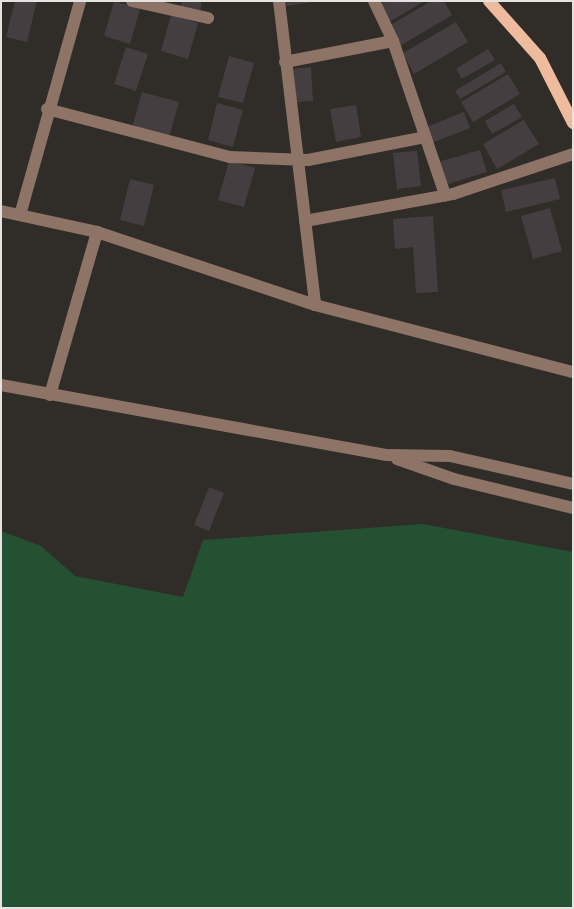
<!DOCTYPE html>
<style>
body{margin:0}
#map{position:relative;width:574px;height:909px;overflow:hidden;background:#302c27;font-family:Jost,sans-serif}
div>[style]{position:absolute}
.green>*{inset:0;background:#245132}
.building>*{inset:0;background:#453e41}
.minor>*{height:12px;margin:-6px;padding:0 6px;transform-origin:6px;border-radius:6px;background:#8d7467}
.major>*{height:12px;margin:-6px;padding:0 6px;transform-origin:6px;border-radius:6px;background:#efbb9f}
span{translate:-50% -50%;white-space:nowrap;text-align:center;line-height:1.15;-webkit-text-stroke:5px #161512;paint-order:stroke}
.frame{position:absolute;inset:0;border:2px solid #e5e3df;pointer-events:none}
</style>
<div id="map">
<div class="green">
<i style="clip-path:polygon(423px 524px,573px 552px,573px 908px,1px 908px,1px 531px,41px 546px,75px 576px,183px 597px,203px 540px)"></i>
</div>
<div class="building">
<i style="clip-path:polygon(15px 1px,37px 1px,27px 42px,6px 37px)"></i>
<i style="clip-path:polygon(114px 1px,140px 9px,130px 44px,104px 36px)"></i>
<i style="clip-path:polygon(182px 1px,202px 1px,200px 12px,180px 8px)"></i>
<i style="clip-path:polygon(285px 1px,313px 1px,313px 2px,286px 6px)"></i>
<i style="clip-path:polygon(386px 1px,425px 1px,389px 22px,379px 5px)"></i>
<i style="clip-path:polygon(431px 1px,444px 1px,452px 15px,400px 46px,389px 26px)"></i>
<i style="clip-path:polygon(171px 15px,198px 23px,188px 59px,161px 51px)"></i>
<i style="clip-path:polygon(456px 22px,468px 42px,414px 74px,403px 53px)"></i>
<i style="clip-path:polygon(126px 47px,148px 54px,136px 91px,114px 84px)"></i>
<i style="clip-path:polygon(488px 49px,495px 60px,462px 79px,456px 69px)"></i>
<i style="clip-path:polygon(229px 56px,254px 63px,243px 103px,218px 97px)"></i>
<i style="clip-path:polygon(501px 63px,506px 72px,460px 99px,455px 91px)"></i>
<i style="clip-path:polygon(311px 67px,313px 101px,296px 102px,293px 69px)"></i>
<i style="clip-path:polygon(508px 74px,520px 94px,473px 122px,461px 102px)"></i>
<i style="clip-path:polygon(142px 92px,179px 102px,169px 138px,132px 128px)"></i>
<i style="clip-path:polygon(217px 103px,243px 110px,233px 147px,208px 140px)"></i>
<i style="clip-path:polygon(514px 104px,522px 117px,492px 134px,485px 121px)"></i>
<i style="clip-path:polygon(356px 105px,361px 137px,336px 142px,330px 109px)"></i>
<i style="clip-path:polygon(464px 112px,470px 128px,432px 143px,426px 127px)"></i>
<i style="clip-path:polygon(524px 120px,539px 144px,497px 169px,483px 144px)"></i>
<i style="clip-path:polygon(480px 150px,487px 172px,445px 185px,438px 162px)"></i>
<i style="clip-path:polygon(417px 151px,421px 186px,397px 189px,393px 153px)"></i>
<i style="clip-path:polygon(229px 161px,255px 168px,244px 207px,218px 200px)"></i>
<i style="clip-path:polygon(555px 178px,560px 199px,506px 212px,501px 190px)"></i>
<i style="clip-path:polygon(130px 179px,154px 185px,144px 226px,120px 220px)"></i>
<i style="clip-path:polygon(550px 208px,562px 251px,533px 259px,521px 216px)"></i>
<i style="clip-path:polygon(433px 216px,438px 292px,416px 293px,413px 247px,395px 249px,393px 219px)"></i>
<i style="clip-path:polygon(209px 487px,224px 493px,209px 531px,194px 525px)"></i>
</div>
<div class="minor">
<i style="left:132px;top:1px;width:78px;rotate:12.6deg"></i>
<i style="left:279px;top:1px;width:306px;rotate:83.2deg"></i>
<i style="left:374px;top:1px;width:44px;rotate:64.6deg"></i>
<i style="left:393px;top:41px;width:163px;rotate:71.3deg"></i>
<i style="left:285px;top:62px;width:110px;rotate:-11deg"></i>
<i style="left:47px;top:109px;width:189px;rotate:14.7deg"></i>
<i style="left:230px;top:157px;width:78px;rotate:2.2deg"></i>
<i style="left:308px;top:160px;width:119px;rotate:-11.1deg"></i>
<i style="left:1px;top:211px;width:98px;rotate:12.3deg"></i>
<i style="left:97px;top:232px;width:230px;rotate:18.5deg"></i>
<i style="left:315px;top:305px;width:267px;rotate:14.6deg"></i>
<i style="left:20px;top:215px;width:222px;rotate:-74.3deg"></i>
<i style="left:305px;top:221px;width:150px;rotate:-10.3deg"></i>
<i style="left:453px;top:194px;width:126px;rotate:-18.4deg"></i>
<i style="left:1px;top:385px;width:391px;rotate:10.3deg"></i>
<i style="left:386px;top:455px;width:64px;rotate:0.9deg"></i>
<i style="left:450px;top:456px;width:126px;rotate:12.8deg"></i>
<i style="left:50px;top:395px;width:170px;rotate:-73.9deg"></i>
<i style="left:397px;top:459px;width:60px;rotate:19.3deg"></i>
<i style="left:454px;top:479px;width:122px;rotate:13.7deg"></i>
</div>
<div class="major">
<i style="left:489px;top:1px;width:76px;rotate:48.2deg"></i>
<i style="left:540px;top:58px;width:73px;rotate:63.1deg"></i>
</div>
<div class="frame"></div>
</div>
